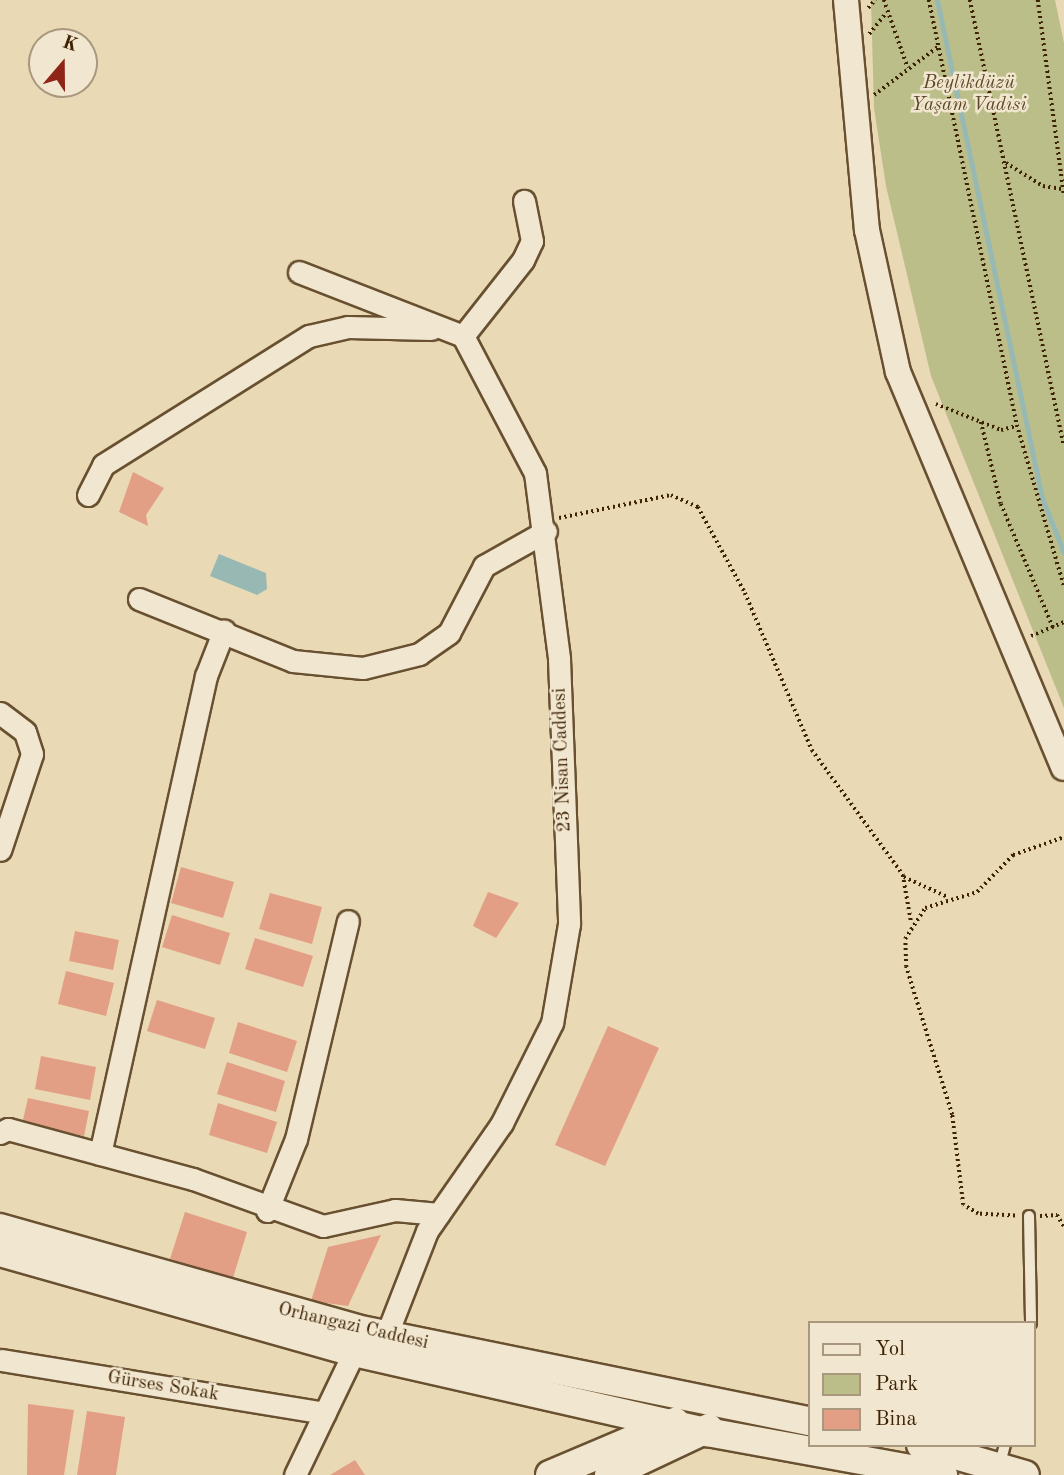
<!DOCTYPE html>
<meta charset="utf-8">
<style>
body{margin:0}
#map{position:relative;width:1064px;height:1475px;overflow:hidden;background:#e9d9b5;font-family:"Old Standard TT",serif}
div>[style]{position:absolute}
.green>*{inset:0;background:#bcbe8a}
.water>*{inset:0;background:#98b9b3}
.stream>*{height:5px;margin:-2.5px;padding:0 2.5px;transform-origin:2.5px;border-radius:2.5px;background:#98b9b3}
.building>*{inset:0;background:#e39f85}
.path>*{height:3.5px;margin-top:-1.75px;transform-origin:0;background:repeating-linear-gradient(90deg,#3d2204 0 2px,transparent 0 5.5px)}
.roads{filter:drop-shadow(2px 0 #685030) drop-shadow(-2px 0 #685030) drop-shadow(0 2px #685030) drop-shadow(0 -2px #685030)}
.service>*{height:10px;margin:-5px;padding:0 5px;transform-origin:5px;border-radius:5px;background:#f1e6cf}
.minor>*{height:21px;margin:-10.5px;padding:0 10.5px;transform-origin:10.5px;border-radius:10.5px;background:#f1e6cf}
.tertiary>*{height:24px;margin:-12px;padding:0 12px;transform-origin:12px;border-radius:12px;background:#f1e6cf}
.secondary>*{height:28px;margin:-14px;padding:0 14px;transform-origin:14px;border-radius:14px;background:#f1e6cf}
span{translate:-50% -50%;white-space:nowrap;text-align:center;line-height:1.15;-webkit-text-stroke:5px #f1e6cf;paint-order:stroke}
.park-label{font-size:19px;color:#5d4926;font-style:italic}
.street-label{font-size:19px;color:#3d2204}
.legend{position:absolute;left:808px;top:1321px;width:228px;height:126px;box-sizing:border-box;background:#f1e6cf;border:2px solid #a9987e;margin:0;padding:9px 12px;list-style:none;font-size:21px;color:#3d2204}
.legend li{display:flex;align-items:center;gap:14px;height:35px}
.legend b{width:35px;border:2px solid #a9987e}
.north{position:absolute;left:28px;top:28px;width:70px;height:70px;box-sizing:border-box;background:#f1e6cf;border:2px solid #a9987e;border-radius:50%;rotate:20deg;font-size:19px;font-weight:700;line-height:28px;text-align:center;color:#3d2204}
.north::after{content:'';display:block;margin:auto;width:24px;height:32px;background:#8f2418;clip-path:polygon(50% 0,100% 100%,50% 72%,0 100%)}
</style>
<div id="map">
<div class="green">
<i style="clip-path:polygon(871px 0,1055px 0,1064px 43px,1064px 708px,931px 376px,886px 186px,874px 108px)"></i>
</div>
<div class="water">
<i style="clip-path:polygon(219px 554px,266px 573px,267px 589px,257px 595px,210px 576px)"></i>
</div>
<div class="stream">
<i style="left:937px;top:0;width:509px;rotate:78.09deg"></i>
<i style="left:1042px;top:498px;width:59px;rotate:68.2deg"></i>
</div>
<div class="building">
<i style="clip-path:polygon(133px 472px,164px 488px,146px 515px,148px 526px,119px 512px)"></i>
<i style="clip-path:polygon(181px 867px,234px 882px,223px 918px,171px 903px)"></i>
<i style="clip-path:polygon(488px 892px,519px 903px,496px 938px,473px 926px)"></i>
<i style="clip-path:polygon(270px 893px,322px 907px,312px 944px,259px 929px)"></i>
<i style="clip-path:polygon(172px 915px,230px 933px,220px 965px,162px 947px)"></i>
<i style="clip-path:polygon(75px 931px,119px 940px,113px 970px,69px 961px)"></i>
<i style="clip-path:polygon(255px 938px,313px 956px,303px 987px,245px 969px)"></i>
<i style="clip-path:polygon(66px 971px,114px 983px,106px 1016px,58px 1004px)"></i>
<i style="clip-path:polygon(157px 1000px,215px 1018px,205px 1049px,147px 1031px)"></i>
<i style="clip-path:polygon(238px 1022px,297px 1041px,287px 1072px,229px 1053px)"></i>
<i style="clip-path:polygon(608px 1026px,659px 1048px,605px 1166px,555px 1145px)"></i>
<i style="clip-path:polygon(41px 1056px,96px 1067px,90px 1100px,35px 1089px)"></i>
<i style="clip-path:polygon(227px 1062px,285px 1081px,276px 1112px,217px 1094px)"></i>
<i style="clip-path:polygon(28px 1098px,89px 1111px,84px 1136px,22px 1124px)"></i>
<i style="clip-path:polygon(218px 1103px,277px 1122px,267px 1153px,209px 1135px)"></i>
<i style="clip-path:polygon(185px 1212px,247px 1232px,233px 1278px,170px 1259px)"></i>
<i style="clip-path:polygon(381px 1235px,348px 1306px,311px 1301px,328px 1247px)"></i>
<i style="clip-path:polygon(28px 1404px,74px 1410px,64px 1475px,27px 1475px)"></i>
<i style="clip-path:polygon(87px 1411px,125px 1417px,116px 1475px,77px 1475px)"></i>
<i style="clip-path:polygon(355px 1460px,365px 1475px,330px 1475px)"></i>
</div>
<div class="path">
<i style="left:884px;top:0;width:72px;rotate:70.6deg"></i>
<i style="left:929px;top:0;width:434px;rotate:78.3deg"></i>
<i style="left:1017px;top:425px;width:168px;rotate:73.7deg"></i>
<i style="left:970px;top:0;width:456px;rotate:78.1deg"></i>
<i style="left:1038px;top:0;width:198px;rotate:82.4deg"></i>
<i style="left:868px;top:8px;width:11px;rotate:-49deg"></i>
<i style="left:869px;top:34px;width:27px;rotate:-51deg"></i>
<i style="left:874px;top:95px;width:81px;rotate:-37deg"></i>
<i style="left:1006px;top:163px;width:44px;rotate:31.9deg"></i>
<i style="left:1043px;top:186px;width:19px;rotate:9deg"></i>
<i style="left:936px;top:404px;width:70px;rotate:21.8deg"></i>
<i style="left:1001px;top:430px;width:16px;rotate:-15deg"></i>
<i style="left:981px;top:422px;width:84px;rotate:76.3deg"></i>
<i style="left:1001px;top:504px;width:134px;rotate:67.1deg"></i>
<i style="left:559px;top:518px;width:114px;rotate:-11.6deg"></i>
<i style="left:671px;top:495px;width:30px;rotate:24deg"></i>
<i style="left:698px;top:507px;width:98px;rotate:61.3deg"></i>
<i style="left:745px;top:593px;width:171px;rotate:66.9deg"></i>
<i style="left:812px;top:750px;width:155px;rotate:53.9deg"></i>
<i style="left:903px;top:875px;width:47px;rotate:80.1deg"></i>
<i style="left:1031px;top:636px;width:36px;rotate:-23deg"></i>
<i style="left:904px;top:877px;width:48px;rotate:24.4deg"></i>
<i style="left:1015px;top:1216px;width:37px;rotate:-177deg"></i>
<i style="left:978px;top:1214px;width:17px;rotate:-149deg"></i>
<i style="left:963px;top:1205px;width:91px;rotate:-97deg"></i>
<i style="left:952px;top:1115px;width:155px;rotate:-107.3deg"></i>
<i style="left:906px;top:967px;width:28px;rotate:-92deg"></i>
<i style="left:905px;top:939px;width:37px;rotate:-57deg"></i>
<i style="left:925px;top:908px;width:54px;rotate:-17.1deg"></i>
<i style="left:977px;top:892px;width:52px;rotate:-45.8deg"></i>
<i style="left:1013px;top:855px;width:54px;rotate:-19.4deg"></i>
<i style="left:1040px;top:1216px;width:17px;rotate:-3deg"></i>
<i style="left:1057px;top:1215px;width:13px;rotate:58deg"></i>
</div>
<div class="roads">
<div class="service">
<i style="left:1029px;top:1216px;width:107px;rotate:88.9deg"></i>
<i style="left:999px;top:1467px;width:23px;rotate:-75deg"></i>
</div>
<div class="minor">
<i style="left:299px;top:272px;width:176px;rotate:21.3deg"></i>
<i style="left:463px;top:336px;width:155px;rotate:62.3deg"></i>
<i style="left:535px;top:473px;width:188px;rotate:82.6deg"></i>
<i style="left:559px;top:659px;width:265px;rotate:87.8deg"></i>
<i style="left:569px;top:924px;width:100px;rotate:99.7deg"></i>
<i style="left:552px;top:1023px;width:112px;rotate:116.6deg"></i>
<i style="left:502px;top:1123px;width:131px;rotate:124.8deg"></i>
<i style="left:427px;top:1231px;width:113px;rotate:111.3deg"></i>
<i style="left:463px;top:336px;width:97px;rotate:-51.7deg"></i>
<i style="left:523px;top:260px;width:21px;rotate:-65deg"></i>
<i style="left:532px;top:241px;width:41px;rotate:-101.3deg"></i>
<i style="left:88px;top:495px;width:34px;rotate:-63deg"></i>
<i style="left:103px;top:465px;width:243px;rotate:-32.1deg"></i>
<i style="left:309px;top:336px;width:40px;rotate:-13deg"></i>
<i style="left:348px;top:327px;width:83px;rotate:1.4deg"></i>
<i style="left:139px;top:599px;width:166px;rotate:21.9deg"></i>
<i style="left:293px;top:661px;width:70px;rotate:5.7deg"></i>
<i style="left:363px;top:668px;width:58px;rotate:-14deg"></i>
<i style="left:419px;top:654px;width:37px;rotate:-35deg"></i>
<i style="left:449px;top:633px;width:76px;rotate:-62.4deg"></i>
<i style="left:484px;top:566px;width:71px;rotate:-29.4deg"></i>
<i style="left:0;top:713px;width:31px;rotate:37deg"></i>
<i style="left:25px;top:732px;width:23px;rotate:72deg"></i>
<i style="left:32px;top:754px;width:101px;rotate:108.4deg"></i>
<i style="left:0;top:1133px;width:9px;rotate:-27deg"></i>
<i style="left:8px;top:1129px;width:192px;rotate:15.1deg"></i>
<i style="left:193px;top:1179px;width:138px;rotate:19.9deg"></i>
<i style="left:323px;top:1226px;width:74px;rotate:-12.5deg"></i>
<i style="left:395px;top:1210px;width:44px;rotate:5.2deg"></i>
<i style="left:100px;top:1154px;width:490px;rotate:-77.5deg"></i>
<i style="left:206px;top:676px;width:49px;rotate:-68.6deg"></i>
<i style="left:267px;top:1211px;width:78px;rotate:-68.1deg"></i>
<i style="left:296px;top:1139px;width:224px;rotate:-76.6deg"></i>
<i style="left:1px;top:1360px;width:328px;rotate:9.3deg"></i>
<i style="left:295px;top:1475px;width:136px;rotate:-64.4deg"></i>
</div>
<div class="tertiary">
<i style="left:846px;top:0;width:231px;rotate:84.8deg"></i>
<i style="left:867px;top:230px;width:145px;rotate:77.7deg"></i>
<i style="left:898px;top:372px;width:429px;rotate:67.3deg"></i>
</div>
<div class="secondary">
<i style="left:0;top:1228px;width:370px;rotate:15.8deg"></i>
<i style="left:356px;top:1329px;width:463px;rotate:11.5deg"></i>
<i style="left:0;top:1252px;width:368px;rotate:15.8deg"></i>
<i style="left:354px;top:1352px;width:362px;rotate:12.8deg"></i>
<i style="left:707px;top:1432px;width:240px;rotate:10.3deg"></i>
<i style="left:921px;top:1445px;width:108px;rotate:16.1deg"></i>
<i style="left:550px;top:1475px;width:136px;rotate:-23deg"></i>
<i style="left:609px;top:1475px;width:110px;rotate:-25.2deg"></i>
</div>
</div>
<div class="park-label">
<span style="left:969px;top:95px">Beylikdüzü<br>Yaşam Vadisi</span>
</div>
<div class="street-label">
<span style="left:563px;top:760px;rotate:-92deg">23 Nisan Caddesi</span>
<span style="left:353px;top:1327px;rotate:13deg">Orhangazi Caddesi</span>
<span style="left:163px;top:1387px;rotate:9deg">Gürses Sokak</span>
</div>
<ul class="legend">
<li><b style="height:9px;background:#f1e6cf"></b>Yol</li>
<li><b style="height:19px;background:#bcbe8a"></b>Park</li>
<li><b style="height:19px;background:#e39f85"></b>Bina</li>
</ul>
<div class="north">K</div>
</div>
